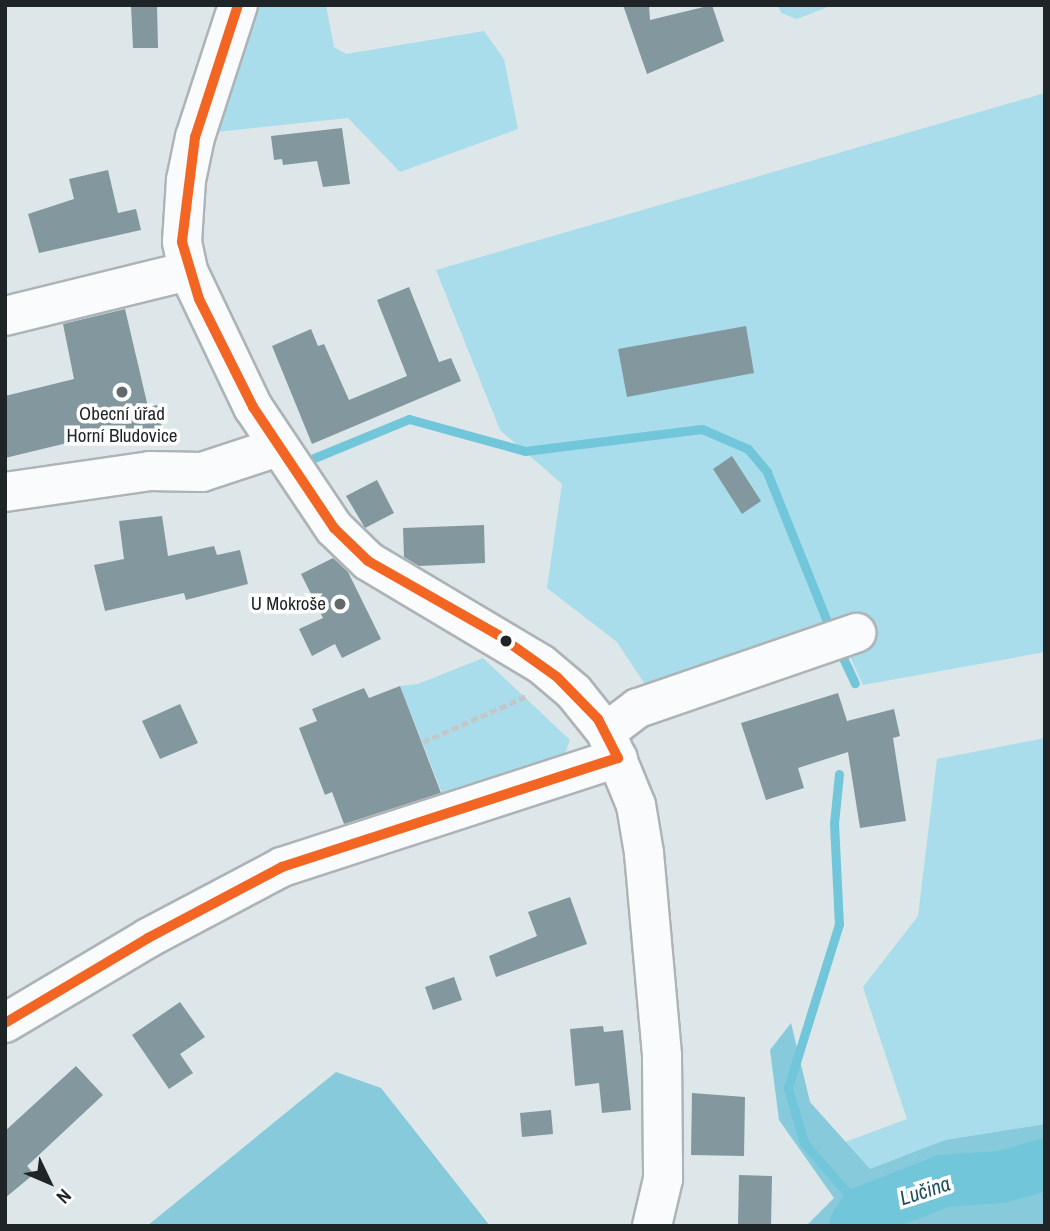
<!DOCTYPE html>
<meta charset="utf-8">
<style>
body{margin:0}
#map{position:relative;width:1050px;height:1231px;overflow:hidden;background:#dde6e9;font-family:"Archivo Narrow",sans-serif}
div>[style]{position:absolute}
.green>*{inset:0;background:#a9ddeb}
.forest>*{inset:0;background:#86cadb}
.stream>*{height:9px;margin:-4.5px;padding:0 4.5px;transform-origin:4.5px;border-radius:4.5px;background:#71c6da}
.river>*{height:52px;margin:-26px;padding:0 26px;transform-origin:26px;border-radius:26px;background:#71c6da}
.building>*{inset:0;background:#82989e}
.path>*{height:4.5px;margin-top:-2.25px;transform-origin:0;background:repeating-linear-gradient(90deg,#c3c7c7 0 7px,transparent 0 10.5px)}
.roads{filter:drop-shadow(2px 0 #adb3b6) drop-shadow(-2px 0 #adb3b6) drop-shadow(0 2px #adb3b6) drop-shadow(0 -2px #adb3b6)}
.minor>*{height:38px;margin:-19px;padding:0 19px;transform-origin:19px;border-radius:19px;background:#fafbfc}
.bus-1>*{height:10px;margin:-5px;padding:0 5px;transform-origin:5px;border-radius:5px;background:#f26522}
.dots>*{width:19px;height:19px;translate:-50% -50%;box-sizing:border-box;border:4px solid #fff;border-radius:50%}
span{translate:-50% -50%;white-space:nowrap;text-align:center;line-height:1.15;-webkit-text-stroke:7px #fff;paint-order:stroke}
.poi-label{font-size:19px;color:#1f2527}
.right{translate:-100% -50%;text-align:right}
.water-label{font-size:21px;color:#1f505c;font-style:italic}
.frame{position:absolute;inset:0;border:7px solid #1f2527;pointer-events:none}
.north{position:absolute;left:14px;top:1147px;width:70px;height:70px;-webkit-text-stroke:5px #fff;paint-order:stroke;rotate:134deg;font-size:19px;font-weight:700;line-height:28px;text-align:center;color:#1f2527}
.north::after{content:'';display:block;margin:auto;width:24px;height:32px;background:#1f2527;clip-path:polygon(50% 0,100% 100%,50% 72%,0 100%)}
</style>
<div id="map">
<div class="green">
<i style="clip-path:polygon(258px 5px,326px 5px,334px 47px,346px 54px,484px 31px,504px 59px,518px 129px,400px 172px,348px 118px,216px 132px)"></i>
<i style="clip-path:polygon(778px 5px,833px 5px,797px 19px,781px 13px)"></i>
<i style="clip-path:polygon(1045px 93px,1045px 652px,863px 685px,838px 631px,648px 689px,617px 642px,547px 588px,562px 484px,500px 430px,436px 270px)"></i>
<i style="clip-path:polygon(483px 658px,570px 740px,563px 759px,444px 798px,400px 686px,418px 684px)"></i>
<i style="clip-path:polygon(1045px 738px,1045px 1124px,945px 1140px,870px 1170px,845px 1142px,907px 1119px,863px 987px,918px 916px,937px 759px)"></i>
</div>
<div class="forest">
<i style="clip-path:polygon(791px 1023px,810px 1102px,870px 1169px,945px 1140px,1045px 1124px,1045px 1226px,806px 1226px,834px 1198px,779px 1120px,770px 1050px)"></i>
<i style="clip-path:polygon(336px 1072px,381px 1088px,490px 1226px,147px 1226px)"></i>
</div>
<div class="stream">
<i style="left:314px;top:458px;width:103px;rotate:-22.3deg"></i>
<i style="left:409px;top:419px;width:120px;rotate:15.4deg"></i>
<i style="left:525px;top:451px;width:178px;rotate:-7.1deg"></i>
<i style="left:702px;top:429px;width:50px;rotate:23.5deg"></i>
<i style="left:748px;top:449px;width:30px;rotate:50deg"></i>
<i style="left:767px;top:472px;width:171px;rotate:68.1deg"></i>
<i style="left:838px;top:647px;width:40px;rotate:65deg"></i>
<i style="left:839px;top:774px;width:49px;rotate:95.8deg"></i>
<i style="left:834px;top:823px;width:101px;rotate:87.2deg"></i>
<i style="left:839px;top:924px;width:172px;rotate:107.3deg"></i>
<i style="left:788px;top:1088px;width:57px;rotate:73.8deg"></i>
<i style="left:804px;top:1143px;width:91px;rotate:49deg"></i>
</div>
<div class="river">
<i style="left:855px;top:1226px;width:17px;rotate:-57deg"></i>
<i style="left:864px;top:1212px;width:85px;rotate:-21.4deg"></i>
<i style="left:943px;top:1181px;width:58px;rotate:-3.9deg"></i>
<i style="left:1001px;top:1177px;width:46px;rotate:-15.3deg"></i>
</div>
<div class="building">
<i style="clip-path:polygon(131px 5px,157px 5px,158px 48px,133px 48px)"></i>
<i style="clip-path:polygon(623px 5px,649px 5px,650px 20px,712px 5px,724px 41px,647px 74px)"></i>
<i style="clip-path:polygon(342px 128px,350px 184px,323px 187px,317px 161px,283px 165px,282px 159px,274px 160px,271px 136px)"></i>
<i style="clip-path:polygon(108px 170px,118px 213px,136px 209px,141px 230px,39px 253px,28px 214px,74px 199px,69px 179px)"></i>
<i style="clip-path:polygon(409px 287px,439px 362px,451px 358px,461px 381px,312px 444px,272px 346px,311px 329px,318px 346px,324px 344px,349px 400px,407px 376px,377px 300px)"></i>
<i style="clip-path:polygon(125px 309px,148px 407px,157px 405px,163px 432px,121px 430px,5px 458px,5px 396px,74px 379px,63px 324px)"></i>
<i style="clip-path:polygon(746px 326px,754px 373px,627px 397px,618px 349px)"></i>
<i style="clip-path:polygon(732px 456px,761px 501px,742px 514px,713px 469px)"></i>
<i style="clip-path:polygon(377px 480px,394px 513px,365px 528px,346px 496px)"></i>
<i style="clip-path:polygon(162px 516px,168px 556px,214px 546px,217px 555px,240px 550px,248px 584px,186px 600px,184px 593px,105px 611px,94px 565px,124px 559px,119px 521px)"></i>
<i style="clip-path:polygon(484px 525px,485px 563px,419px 566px,404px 557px,403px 528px)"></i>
<i style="clip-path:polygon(333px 558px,348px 572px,381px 639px,342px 658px,335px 644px,312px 656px,299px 629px,323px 618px,301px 574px)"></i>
<i style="clip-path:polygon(400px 686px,441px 793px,344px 824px,332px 792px,325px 795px,299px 728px,317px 721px,312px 709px,364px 688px,369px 698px)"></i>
<i style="clip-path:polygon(838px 693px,847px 721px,894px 709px,900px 736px,893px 738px,906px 821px,860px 828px,848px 752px,798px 768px,804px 788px,766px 800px,741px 723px)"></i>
<i style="clip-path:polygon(180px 704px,198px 743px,160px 759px,142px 721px)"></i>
<i style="clip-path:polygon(570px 897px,587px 944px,496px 977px,489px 956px,537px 936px,528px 912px)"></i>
<i style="clip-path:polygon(454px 977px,462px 1000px,433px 1010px,425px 987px)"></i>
<i style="clip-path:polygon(180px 1002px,205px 1037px,180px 1054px,193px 1073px,169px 1089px,132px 1035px)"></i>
<i style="clip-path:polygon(603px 1026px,604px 1032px,623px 1030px,631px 1110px,602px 1113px,599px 1083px,575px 1086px,570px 1029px)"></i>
<i style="clip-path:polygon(76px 1066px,103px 1095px,27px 1166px,34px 1174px,5px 1198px,5px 1131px)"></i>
<i style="clip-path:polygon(692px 1093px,745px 1097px,744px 1156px,691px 1155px)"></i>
<i style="clip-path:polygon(551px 1110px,553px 1134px,522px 1137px,520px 1113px)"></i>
<i style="clip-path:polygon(739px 1175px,772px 1176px,771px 1226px,738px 1226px)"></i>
</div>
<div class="path">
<i style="left:423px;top:742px;width:114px;rotate:-23.9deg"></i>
</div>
<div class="roads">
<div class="minor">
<i style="left:238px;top:5px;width:139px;rotate:108deg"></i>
<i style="left:195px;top:137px;width:44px;rotate:101.8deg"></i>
<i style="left:186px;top:180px;width:62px;rotate:93.7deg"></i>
<i style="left:182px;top:242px;width:30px;rotate:78deg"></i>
<i style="left:188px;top:271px;width:151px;rotate:64.5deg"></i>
<i style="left:253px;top:407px;width:146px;rotate:56.2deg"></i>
<i style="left:334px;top:528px;width:47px;rotate:44.1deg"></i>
<i style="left:368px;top:561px;width:201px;rotate:30.8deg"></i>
<i style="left:541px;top:664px;width:43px;rotate:40.3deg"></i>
<i style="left:574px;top:692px;width:51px;rotate:51.3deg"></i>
<i style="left:606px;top:732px;width:79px;rotate:67.7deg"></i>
<i style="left:636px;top:805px;width:49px;rotate:80.5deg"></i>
<i style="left:644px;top:853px;width:204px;rotate:84.9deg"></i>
<i style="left:662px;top:1056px;width:123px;rotate:89.5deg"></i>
<i style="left:663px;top:1179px;width:48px;rotate:103.2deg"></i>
<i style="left:5px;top:316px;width:188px;rotate:-13.8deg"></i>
<i style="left:5px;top:492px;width:147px;rotate:-8.2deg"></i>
<i style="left:150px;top:471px;width:52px;rotate:1.1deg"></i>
<i style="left:202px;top:472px;width:80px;rotate:-18.2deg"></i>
<i style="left:606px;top:732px;width:40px;rotate:-37deg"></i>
<i style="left:638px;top:708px;width:231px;rotate:-19deg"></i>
<i style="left:5px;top:1023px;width:166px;rotate:-30.7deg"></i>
<i style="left:148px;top:938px;width:152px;rotate:-27.9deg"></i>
<i style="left:282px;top:867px;width:353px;rotate:-18deg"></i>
</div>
</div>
<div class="bus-1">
<i style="left:238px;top:5px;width:139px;rotate:108deg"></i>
<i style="left:195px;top:137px;width:106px;rotate:97.1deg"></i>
<i style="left:182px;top:242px;width:59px;rotate:73.4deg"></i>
<i style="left:199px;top:299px;width:121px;rotate:63.4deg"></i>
<i style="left:253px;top:407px;width:146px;rotate:56.2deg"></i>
<i style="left:334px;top:528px;width:47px;rotate:44.1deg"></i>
<i style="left:368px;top:561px;width:150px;rotate:29.6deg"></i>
<i style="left:498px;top:635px;width:72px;rotate:35.4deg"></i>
<i style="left:557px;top:677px;width:59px;rotate:45.7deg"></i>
<i style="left:598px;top:719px;width:44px;rotate:62.9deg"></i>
<i style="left:5px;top:1023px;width:166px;rotate:-30.7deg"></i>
<i style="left:148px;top:938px;width:152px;rotate:-27.9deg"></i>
<i style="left:282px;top:867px;width:353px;rotate:-18deg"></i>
</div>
<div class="dots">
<i style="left:122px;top:392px;background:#62696b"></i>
<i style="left:340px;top:604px;background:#62696b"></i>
<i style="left:506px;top:641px;background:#1f2527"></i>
</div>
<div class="poi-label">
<span style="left:122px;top:425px">Obecní úřad<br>Horní Bludovice</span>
<span class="right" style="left:326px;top:604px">U Mokroše</span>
</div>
<div class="water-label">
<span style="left:925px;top:1191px;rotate:-18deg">Lučina</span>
</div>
<div class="frame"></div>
<div class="north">N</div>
</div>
